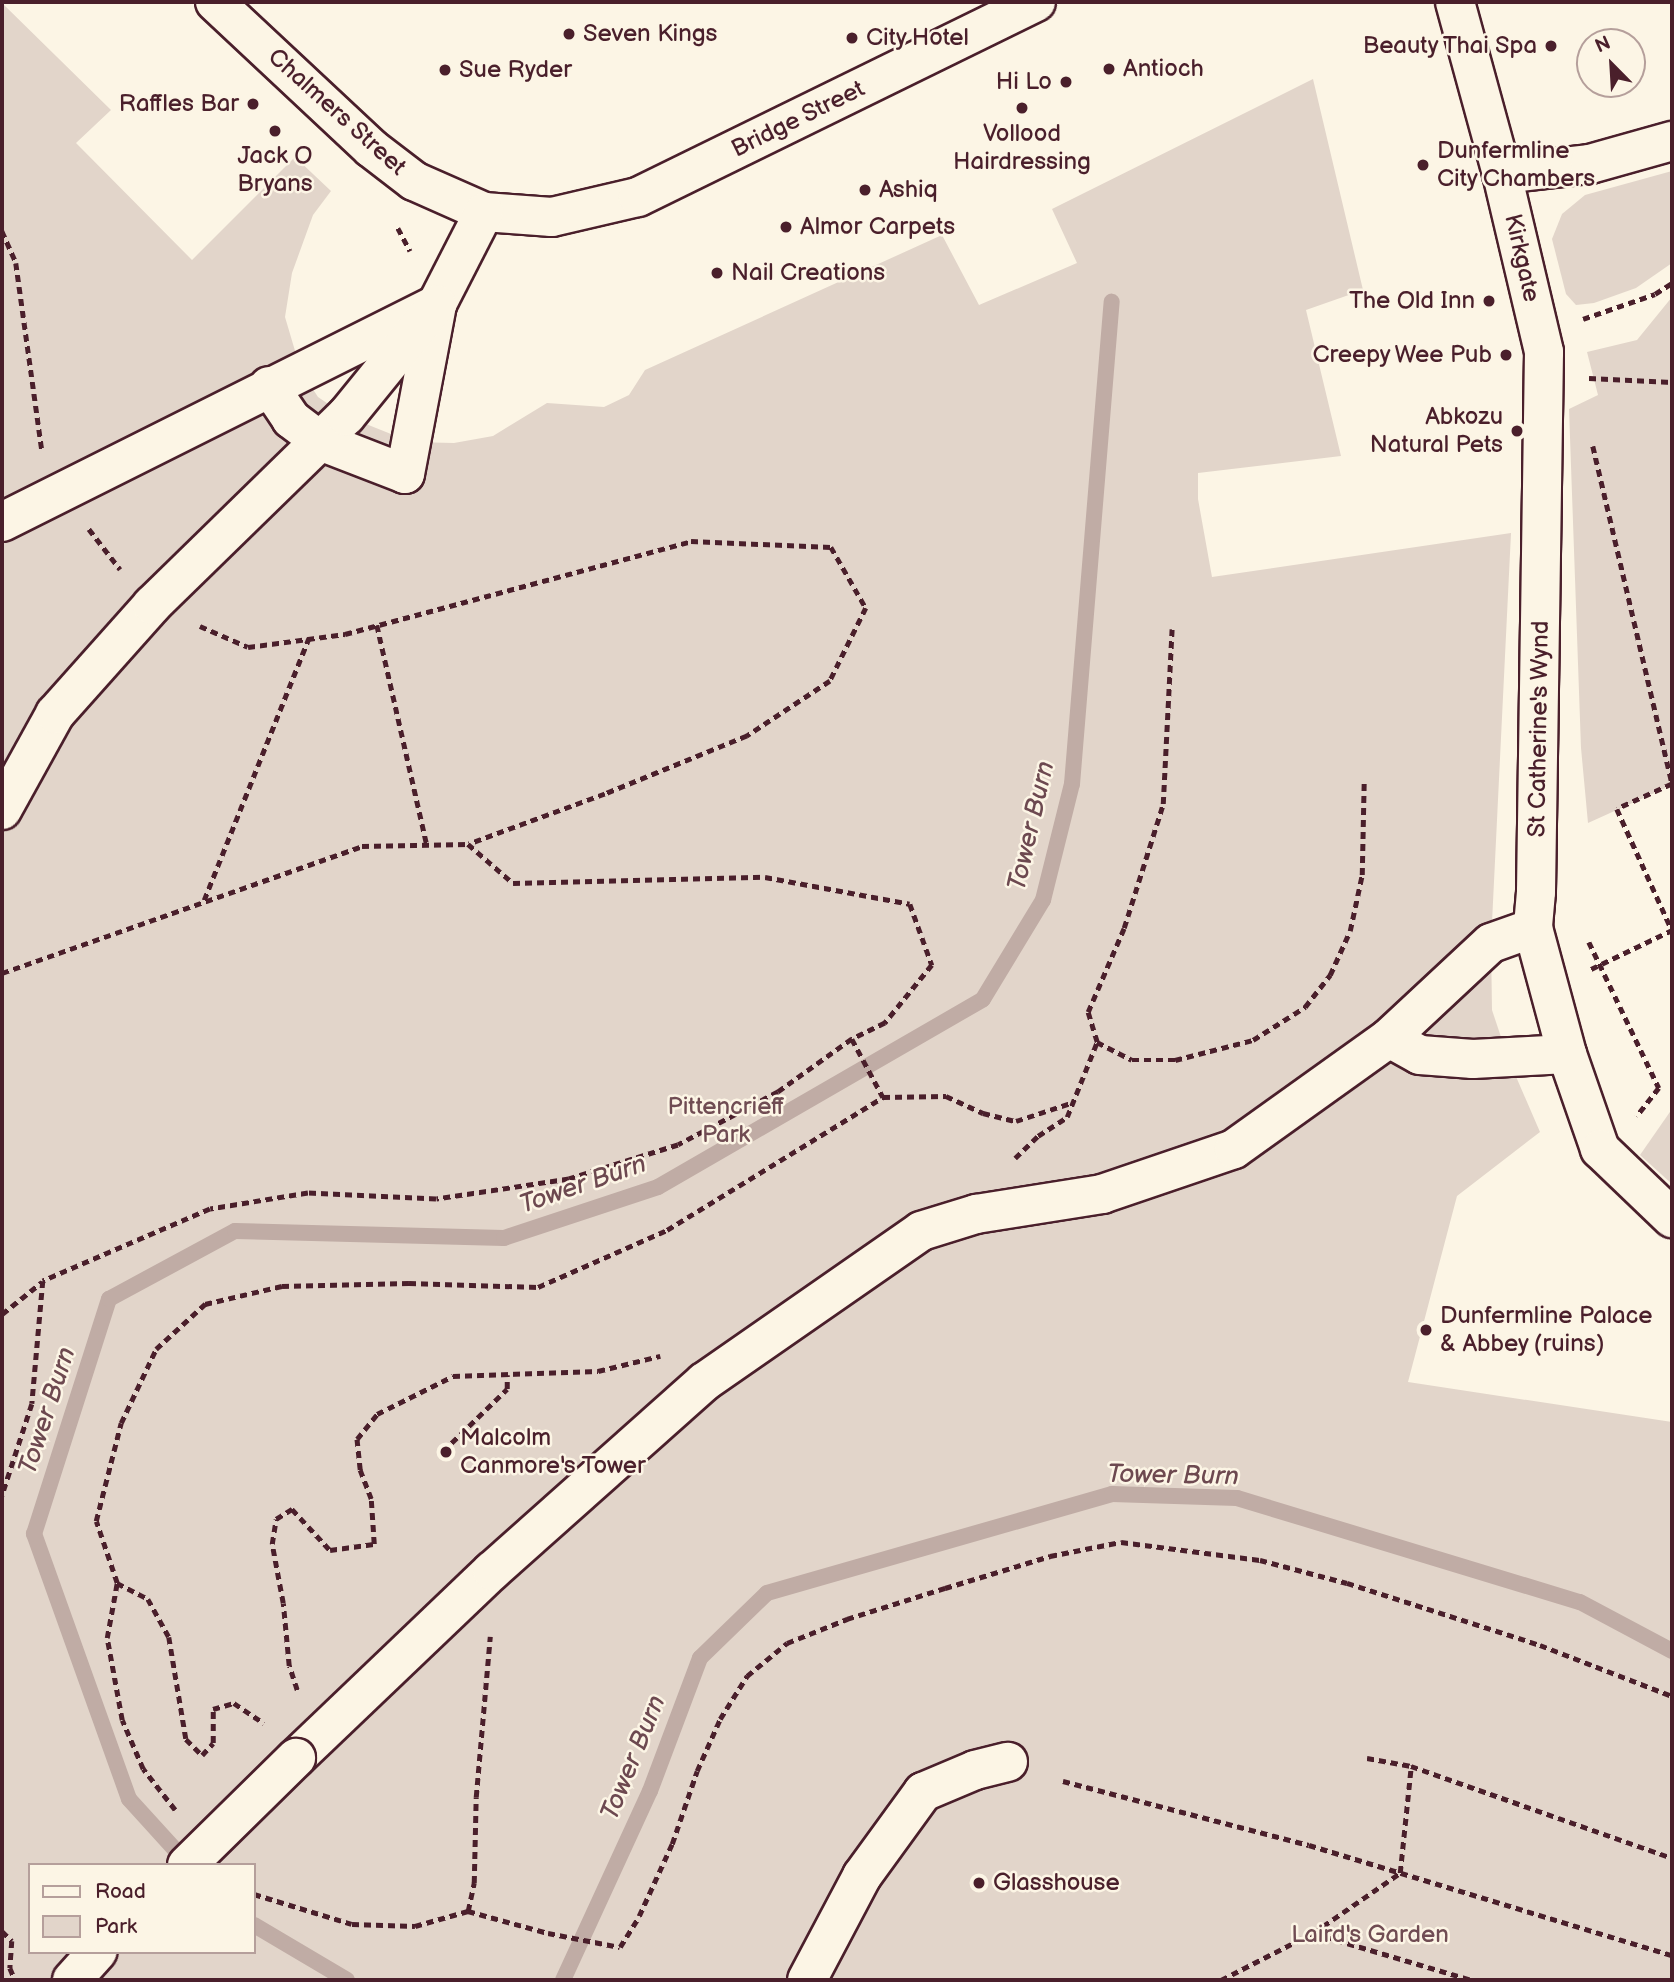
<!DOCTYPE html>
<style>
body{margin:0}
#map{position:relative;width:1674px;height:1982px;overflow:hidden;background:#fcf5e5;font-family:"Balsamiq Sans",sans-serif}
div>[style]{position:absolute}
.green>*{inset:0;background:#e2d5ca}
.stream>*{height:16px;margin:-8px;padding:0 8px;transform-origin:8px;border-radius:8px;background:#c0aca5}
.path>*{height:4.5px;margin-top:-2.25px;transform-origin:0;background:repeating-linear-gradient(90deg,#4a1f2b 0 7px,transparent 0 12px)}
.roads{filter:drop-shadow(2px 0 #4a1f2b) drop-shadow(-2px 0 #4a1f2b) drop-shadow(0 2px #4a1f2b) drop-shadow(0 -2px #4a1f2b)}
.minor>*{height:38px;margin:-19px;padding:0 19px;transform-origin:19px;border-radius:19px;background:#fcf5e5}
.bridges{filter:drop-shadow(2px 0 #4a1f2b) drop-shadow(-2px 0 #4a1f2b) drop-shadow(0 2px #4a1f2b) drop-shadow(0 -2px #4a1f2b)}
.minor-bridge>*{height:38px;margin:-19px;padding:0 19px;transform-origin:19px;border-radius:19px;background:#fcf5e5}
.dots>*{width:19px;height:19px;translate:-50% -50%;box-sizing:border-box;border:4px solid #fcf5e5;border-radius:50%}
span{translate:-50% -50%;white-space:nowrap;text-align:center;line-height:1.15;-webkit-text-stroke:5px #fcf5e5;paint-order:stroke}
.poi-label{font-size:24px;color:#4a1f2b}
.left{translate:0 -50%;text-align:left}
.right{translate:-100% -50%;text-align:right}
.street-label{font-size:24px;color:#4a1f2b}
.park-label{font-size:24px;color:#704c53}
.water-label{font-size:26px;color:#6d4950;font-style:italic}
.frame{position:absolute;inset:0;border:4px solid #4a1f2b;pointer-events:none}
.legend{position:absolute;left:28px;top:1863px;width:228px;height:91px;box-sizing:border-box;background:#fcf5e5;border:2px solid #b59f9b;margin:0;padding:9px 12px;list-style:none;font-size:21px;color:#4a1f2b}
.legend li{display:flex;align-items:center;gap:14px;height:35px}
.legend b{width:35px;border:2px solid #b59f9b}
.north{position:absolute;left:1576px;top:28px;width:70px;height:70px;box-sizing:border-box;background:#fcf5e5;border:2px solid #b59f9b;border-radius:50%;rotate:336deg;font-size:19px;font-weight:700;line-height:28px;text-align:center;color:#4a1f2b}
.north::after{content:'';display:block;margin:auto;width:24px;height:32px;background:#4a1f2b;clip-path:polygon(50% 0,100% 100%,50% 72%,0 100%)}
</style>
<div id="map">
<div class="green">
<i style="clip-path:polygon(evenodd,2px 3px,111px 110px,76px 143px,192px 260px,295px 157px,331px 191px,313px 215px,292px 273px,285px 317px,301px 371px,318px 397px,346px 416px,411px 442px,454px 443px,493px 436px,547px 403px,604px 407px,629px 395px,645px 370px,942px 235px,979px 305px,1077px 263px,1052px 209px,1313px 79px,1363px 290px,1306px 310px,1341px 456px,1198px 473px,1198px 499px,1212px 577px,1511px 533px,1491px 943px,1492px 1010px,1508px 1058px,1540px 1132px,1457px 1196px,1408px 1382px,1672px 1422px,1672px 1980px,2px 1980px,2px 3px,30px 1865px,254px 1865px,254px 1952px,30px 1952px,30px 1865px)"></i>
<i style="clip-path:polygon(1672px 171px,1672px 263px,1636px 288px,1594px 303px,1576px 305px,1566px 294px,1552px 239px,1562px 214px,1585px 195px)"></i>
<i style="clip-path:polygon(1672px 297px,1672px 785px,1588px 823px,1581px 748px,1569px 409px,1598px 395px,1587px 352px,1637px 340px)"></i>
<i style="clip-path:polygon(1672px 1109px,1672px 1184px,1640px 1155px)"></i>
</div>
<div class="stream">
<i style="left:189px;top:1865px;width:89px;rotate:-132.3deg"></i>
<i style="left:129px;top:1799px;width:282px;rotate:-109.7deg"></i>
<i style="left:34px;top:1534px;width:247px;rotate:-72.3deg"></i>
<i style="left:109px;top:1299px;width:143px;rotate:-28.4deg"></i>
<i style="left:235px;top:1231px;width:269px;rotate:1.5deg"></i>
<i style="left:504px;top:1238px;width:162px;rotate:-18.3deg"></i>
<i style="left:658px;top:1187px;width:375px;rotate:-30deg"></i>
<i style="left:983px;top:999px;width:116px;rotate:-58.8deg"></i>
<i style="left:1043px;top:900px;width:120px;rotate:-76deg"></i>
<i style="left:1072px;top:784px;width:484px;rotate:-85.3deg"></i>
<i style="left:254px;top:1925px;width:108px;rotate:30.6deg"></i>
<i style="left:563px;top:1980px;width:208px;rotate:-65.3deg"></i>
<i style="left:650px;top:1791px;width:142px;rotate:-69.4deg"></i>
<i style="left:700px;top:1658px;width:93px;rotate:-44.1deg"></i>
<i style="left:767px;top:1593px;width:359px;rotate:-16deg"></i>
<i style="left:1112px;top:1494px;width:125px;rotate:1.8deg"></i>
<i style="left:1237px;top:1498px;width:358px;rotate:16.9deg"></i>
<i style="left:1580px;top:1602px;width:104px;rotate:28deg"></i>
</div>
<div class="path">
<i style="left:398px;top:228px;width:26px;rotate:62deg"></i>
<i style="left:2px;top:231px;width:35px;rotate:66deg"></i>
<i style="left:16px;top:263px;width:189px;rotate:82.1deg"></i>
<i style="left:1583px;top:319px;width:76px;rotate:-19.1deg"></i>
<i style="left:1655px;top:294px;width:20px;rotate:-33deg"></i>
<i style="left:1589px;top:378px;width:83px;rotate:2.8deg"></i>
<i style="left:1593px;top:446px;width:347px;rotate:76.8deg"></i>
<i style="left:89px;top:529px;width:51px;rotate:52.2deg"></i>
<i style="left:377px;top:625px;width:226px;rotate:77.2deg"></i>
<i style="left:200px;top:626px;width:52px;rotate:23.6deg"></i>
<i style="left:248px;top:647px;width:98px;rotate:-7.6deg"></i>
<i style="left:345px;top:634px;width:358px;rotate:-15deg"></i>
<i style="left:691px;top:541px;width:140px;rotate:2.5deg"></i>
<i style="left:831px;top:547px;width:70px;rotate:60.2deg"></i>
<i style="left:866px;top:608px;width:81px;rotate:116.3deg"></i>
<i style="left:830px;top:681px;width:100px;rotate:146.5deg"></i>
<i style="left:747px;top:736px;width:153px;rotate:157.8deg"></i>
<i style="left:605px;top:794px;width:145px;rotate:159.8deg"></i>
<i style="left:1672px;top:784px;width:60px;rotate:155.6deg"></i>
<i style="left:1617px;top:809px;width:133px;rotate:65.6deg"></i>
<i style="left:204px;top:900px;width:282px;rotate:-68.2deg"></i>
<i style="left:1589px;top:942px;width:162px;rotate:64.4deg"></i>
<i style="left:1659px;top:1088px;width:36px;rotate:128deg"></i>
<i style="left:1591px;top:969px;width:90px;rotate:-25.7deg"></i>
<i style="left:2px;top:973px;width:382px;rotate:-19.4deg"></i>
<i style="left:362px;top:846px;width:106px;rotate:-1.1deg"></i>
<i style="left:468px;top:844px;width:60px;rotate:40.9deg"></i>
<i style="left:513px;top:883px;width:252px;rotate:-1.4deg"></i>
<i style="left:765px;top:877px;width:147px;rotate:10.5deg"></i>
<i style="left:910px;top:904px;width:65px;rotate:70.2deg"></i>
<i style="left:932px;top:965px;width:75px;rotate:129deg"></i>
<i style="left:885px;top:1023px;width:37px;rotate:154deg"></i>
<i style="left:852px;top:1039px;width:91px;rotate:144.4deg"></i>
<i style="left:778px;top:1092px;width:113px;rotate:152.1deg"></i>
<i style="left:678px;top:1145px;width:114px;rotate:162.7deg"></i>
<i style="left:569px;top:1179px;width:134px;rotate:171.4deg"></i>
<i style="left:436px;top:1199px;width:128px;rotate:-177.3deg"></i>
<i style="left:308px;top:1193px;width:99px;rotate:170.7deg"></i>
<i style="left:210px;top:1209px;width:182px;rotate:156.7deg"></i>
<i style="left:43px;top:1281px;width:123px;rotate:95.1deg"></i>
<i style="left:32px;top:1404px;width:97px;rotate:108.1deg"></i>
<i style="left:852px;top:1039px;width:66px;rotate:61.9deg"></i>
<i style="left:1097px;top:1042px;width:31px;rotate:-107deg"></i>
<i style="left:1088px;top:1012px;width:91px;rotate:-66.8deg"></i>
<i style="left:1124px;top:928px;width:130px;rotate:-72.5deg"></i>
<i style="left:1163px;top:804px;width:175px;rotate:-87.1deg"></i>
<i style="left:1015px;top:1158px;width:32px;rotate:-44deg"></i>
<i style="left:1038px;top:1136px;width:35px;rotate:-33deg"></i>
<i style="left:1067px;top:1117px;width:81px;rotate:-68.2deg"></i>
<i style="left:1097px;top:1042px;width:39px;rotate:27deg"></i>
<i style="left:1132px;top:1060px;width:43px"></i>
<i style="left:1175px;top:1060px;width:81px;rotate:-14.4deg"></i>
<i style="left:1253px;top:1040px;width:62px;rotate:-32.4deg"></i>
<i style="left:1305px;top:1007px;width:41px;rotate:-52deg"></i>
<i style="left:1330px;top:975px;width:48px;rotate:-65.6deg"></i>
<i style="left:1350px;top:931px;width:57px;rotate:-77.9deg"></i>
<i style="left:1362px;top:875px;width:95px;rotate:-88.8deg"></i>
<i style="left:2px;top:1314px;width:51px;rotate:-38.7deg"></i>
<i style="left:443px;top:1451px;width:89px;rotate:-44.1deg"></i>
<i style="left:507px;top:1389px;width:14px;rotate:-90deg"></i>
<i style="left:117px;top:1583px;width:35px;rotate:27deg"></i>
<i style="left:148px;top:1599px;width:43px;rotate:61.1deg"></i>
<i style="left:169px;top:1637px;width:103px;rotate:80.5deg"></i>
<i style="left:186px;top:1739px;width:23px;rotate:45deg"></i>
<i style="left:202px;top:1755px;width:16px;rotate:-47deg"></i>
<i style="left:213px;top:1743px;width:34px;rotate:-90deg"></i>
<i style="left:213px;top:1709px;width:22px;rotate:-16deg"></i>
<i style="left:234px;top:1703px;width:36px;rotate:34deg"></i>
<i style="left:297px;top:1690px;width:25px;rotate:-108deg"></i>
<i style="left:289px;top:1666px;width:63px;rotate:-95.4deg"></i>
<i style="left:283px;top:1603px;width:60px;rotate:-100.6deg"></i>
<i style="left:272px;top:1544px;width:25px;rotate:-81deg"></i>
<i style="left:276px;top:1519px;width:19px;rotate:-32deg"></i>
<i style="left:292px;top:1509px;width:56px;rotate:47.2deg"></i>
<i style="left:330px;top:1550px;width:44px;rotate:-7.8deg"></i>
<i style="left:374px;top:1544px;width:45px;rotate:-93.8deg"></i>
<i style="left:371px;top:1499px;width:31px;rotate:-111deg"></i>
<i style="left:360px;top:1470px;width:31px;rotate:-96deg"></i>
<i style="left:357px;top:1439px;width:32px;rotate:-51deg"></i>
<i style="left:377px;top:1414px;width:85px;rotate:-26.6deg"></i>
<i style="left:453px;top:1376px;width:145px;rotate:-2deg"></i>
<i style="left:598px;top:1371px;width:64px;rotate:-13.6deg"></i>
<i style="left:1367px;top:1758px;width:45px;rotate:10.3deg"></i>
<i style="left:1411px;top:1766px;width:277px;rotate:19.4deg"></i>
<i style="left:1063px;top:1781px;width:254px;rotate:14.6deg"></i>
<i style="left:1309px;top:1845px;width:379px;rotate:16.9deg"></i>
<i style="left:175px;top:1810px;width:52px;rotate:-128deg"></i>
<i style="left:143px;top:1769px;width:53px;rotate:-113.2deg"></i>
<i style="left:122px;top:1720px;width:83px;rotate:-100.4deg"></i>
<i style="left:107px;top:1638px;width:56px;rotate:-79.7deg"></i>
<i style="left:117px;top:1583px;width:65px;rotate:-108.7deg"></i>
<i style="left:96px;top:1521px;width:101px;rotate:-75.7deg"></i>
<i style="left:121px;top:1423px;width:82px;rotate:-64.7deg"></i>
<i style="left:156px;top:1349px;width:67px;rotate:-42.6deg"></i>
<i style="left:205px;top:1304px;width:79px;rotate:-13.2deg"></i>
<i style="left:282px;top:1286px;width:127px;rotate:-1.4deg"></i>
<i style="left:409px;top:1283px;width:129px;rotate:1.8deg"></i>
<i style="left:538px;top:1287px;width:141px;rotate:-23.8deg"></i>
<i style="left:667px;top:1230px;width:254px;rotate:-31.6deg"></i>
<i style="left:883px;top:1097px;width:63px;rotate:-0.9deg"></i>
<i style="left:946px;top:1096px;width:41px;rotate:24.7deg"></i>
<i style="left:983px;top:1113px;width:34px;rotate:14deg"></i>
<i style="left:1016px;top:1121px;width:58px;rotate:-18.1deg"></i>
<i style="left:254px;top:1894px;width:102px;rotate:17deg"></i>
<i style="left:352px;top:1924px;width:63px;rotate:1.8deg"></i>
<i style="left:415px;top:1926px;width:55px;rotate:-15.8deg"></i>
<i style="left:468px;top:1911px;width:29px;rotate:-78deg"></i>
<i style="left:474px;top:1883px;width:86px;rotate:-88.7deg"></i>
<i style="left:476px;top:1797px;width:161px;rotate:-85deg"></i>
<i style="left:468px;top:1911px;width:83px;rotate:15.4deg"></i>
<i style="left:548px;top:1933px;width:73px;rotate:11deg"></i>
<i style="left:620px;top:1947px;width:36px;rotate:-58deg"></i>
<i style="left:639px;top:1916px;width:79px;rotate:-65.4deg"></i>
<i style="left:672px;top:1844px;width:77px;rotate:-71.1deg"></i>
<i style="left:697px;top:1771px;width:57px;rotate:-66.1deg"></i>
<i style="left:720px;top:1719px;width:51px;rotate:-57.9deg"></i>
<i style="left:747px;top:1676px;width:52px;rotate:-39.5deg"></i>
<i style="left:787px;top:1643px;width:65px;rotate:-21.8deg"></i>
<i style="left:847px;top:1619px;width:103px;rotate:-17.6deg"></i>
<i style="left:945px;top:1588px;width:110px;rotate:-16.9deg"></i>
<i style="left:1050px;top:1556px;width:72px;rotate:-11.2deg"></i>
<i style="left:1121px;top:1542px;width:140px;rotate:7.4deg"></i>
<i style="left:1260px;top:1560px;width:90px;rotate:14.8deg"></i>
<i style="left:1347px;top:1583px;width:203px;rotate:17.8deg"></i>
<i style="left:1540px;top:1645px;width:142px;rotate:21.1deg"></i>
<i style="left:2px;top:1931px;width:14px;rotate:45deg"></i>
<i style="left:12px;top:1941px;width:27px;rotate:94deg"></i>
<i style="left:10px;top:1968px;width:13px;rotate:67deg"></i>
<i style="left:1313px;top:1933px;width:106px;rotate:-34.6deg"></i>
<i style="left:1400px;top:1873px;width:108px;rotate:-84.1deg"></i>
<i style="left:1221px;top:1980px;width:103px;rotate:-27.1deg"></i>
<i style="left:1313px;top:1933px;width:166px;rotate:16.5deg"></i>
</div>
<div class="roads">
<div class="minor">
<i style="left:215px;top:2px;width:214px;rotate:43.1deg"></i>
<i style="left:371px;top:148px;width:54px;rotate:37.5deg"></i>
<i style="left:414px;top:181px;width:77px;rotate:23.9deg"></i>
<i style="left:484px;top:212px;width:68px;rotate:4.2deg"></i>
<i style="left:552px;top:217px;width:88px;rotate:-13.1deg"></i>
<i style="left:638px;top:197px;width:443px;rotate:-26.1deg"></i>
<i style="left:1455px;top:2px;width:178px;rotate:74.7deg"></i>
<i style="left:1502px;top:174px;width:183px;rotate:76.7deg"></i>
<i style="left:1544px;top:352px;width:540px;rotate:90.85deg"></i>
<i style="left:1536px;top:892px;width:36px;rotate:95deg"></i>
<i style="left:1533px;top:928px;width:131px;rotate:74.9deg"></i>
<i style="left:1567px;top:1054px;width:101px;rotate:70.8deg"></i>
<i style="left:1600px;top:1149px;width:100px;rotate:43.8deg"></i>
<i style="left:1502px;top:174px;width:89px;rotate:-6.5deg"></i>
<i style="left:1590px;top:164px;width:85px;rotate:-15.7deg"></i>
<i style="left:269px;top:386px;width:40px;rotate:56deg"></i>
<i style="left:291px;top:419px;width:36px;rotate:37deg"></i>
<i style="left:320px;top:441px;width:91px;rotate:21.2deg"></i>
<i style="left:405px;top:474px;width:167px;rotate:-79.3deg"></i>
<i style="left:2px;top:522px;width:487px;rotate:-26.6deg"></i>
<i style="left:437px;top:304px;width:103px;rotate:-62.9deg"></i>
<i style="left:2px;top:810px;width:110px;rotate:-61.1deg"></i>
<i style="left:55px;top:714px;width:146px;rotate:-48.3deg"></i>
<i style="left:152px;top:605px;width:271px;rotate:-44.3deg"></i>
<i style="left:346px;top:416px;width:144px;rotate:-50.9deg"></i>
<i style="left:1389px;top:1038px;width:35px;rotate:29deg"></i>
<i style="left:1420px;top:1055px;width:53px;rotate:4.3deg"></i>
<i style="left:1473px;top:1059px;width:94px;rotate:-3deg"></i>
<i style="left:296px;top:1758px;width:271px;rotate:-43.7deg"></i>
<i style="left:492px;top:1571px;width:284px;rotate:-41.7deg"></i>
<i style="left:704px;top:1382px;width:264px;rotate:-34.8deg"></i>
<i style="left:921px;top:1231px;width:58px;rotate:-17.2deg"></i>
<i style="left:976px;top:1214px;width:128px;rotate:-9deg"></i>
<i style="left:1102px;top:1194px;width:139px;rotate:-18.8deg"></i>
<i style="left:1234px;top:1149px;width:191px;rotate:-35.6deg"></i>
<i style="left:1389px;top:1038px;width:139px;rotate:-43deg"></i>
<i style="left:1491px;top:943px;width:45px;rotate:-19.7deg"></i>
<i style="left:72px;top:1980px;width:38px;rotate:-48deg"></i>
<i style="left:807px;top:1980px;width:118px;rotate:-62.1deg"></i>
<i style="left:862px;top:1876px;width:104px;rotate:-54deg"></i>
<i style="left:923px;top:1792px;width:56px;rotate:-22.9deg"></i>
<i style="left:975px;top:1770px;width:34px;rotate:-14deg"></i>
</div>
</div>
<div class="bridges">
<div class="minor-bridge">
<i style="left:187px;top:1865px;width:153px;rotate:-44.5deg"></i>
</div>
</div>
<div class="dots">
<i style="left:569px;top:34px;background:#4a1f2b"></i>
<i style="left:852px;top:38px;background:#4a1f2b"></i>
<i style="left:1551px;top:46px;background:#4a1f2b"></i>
<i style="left:1109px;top:69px;background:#4a1f2b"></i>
<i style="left:445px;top:70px;background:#4a1f2b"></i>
<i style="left:1066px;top:82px;background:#4a1f2b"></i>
<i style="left:253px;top:104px;background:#4a1f2b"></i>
<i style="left:1022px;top:108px;background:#4a1f2b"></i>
<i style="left:275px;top:131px;background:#4a1f2b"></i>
<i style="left:1423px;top:165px;background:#4a1f2b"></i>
<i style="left:865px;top:190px;background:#4a1f2b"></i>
<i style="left:786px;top:227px;background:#4a1f2b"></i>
<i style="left:717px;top:273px;background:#4a1f2b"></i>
<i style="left:1489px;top:301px;background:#4a1f2b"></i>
<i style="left:1506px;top:355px;background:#4a1f2b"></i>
<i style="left:1517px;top:431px;background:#4a1f2b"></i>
<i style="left:1426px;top:1330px;background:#4a1f2b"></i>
<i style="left:446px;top:1452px;background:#4a1f2b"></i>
<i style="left:979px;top:1883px;background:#4a1f2b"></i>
</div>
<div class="poi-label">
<span class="left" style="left:583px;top:34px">Seven Kings</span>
<span class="left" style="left:866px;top:38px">City Hotel</span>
<span class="right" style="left:1537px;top:46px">Beauty Thai Spa</span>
<span class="left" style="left:1123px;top:69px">Antioch</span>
<span class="left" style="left:459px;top:70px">Sue Ryder</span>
<span class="right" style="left:1052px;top:82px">Hi Lo</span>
<span class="right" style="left:239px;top:104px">Raffles Bar</span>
<span style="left:1022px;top:148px">Vollood<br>Hairdressing</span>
<span class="left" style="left:1437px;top:165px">Dunfermline<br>City Chambers</span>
<span style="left:275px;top:170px">Jack O<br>Bryans</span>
<span class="left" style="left:879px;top:190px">Ashiq</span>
<span class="left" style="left:800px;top:227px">Almor Carpets</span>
<span class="left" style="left:731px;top:273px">Nail Creations</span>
<span class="right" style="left:1475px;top:301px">The Old Inn</span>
<span class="right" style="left:1492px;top:355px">Creepy Wee Pub</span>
<span class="right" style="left:1503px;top:431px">Abkozu<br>Natural Pets</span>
<span class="left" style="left:1440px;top:1330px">Dunfermline Palace<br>&amp; Abbey (ruins)</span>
<span class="left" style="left:460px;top:1452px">Malcolm<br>Canmore's Tower</span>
<span class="left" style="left:993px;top:1883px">Glasshouse</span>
</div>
<div class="street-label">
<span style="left:337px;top:112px;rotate:42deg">Chalmers Street</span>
<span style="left:798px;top:119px;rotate:-26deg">Bridge Street</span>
<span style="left:1522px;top:258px;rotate:77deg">Kirkgate</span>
<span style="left:1539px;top:729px;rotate:-89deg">St Catherine's Wynd</span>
</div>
<div class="park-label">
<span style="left:726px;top:1121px">Pittencrieff<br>Park</span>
<span style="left:1370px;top:1935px">Laird's Garden</span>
</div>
<div class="water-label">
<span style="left:1032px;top:826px;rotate:-77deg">Tower Burn</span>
<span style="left:583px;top:1185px;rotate:-19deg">Tower Burn</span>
<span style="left:48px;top:1411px;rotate:-72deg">Tower Burn</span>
<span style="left:1173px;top:1476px;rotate:1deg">Tower Burn</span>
<span style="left:634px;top:1758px;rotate:-68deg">Tower Burn</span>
</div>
<div class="frame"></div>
<ul class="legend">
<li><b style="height:9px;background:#fcf5e5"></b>Road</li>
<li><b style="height:19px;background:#e2d5ca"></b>Park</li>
</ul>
<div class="north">N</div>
</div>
